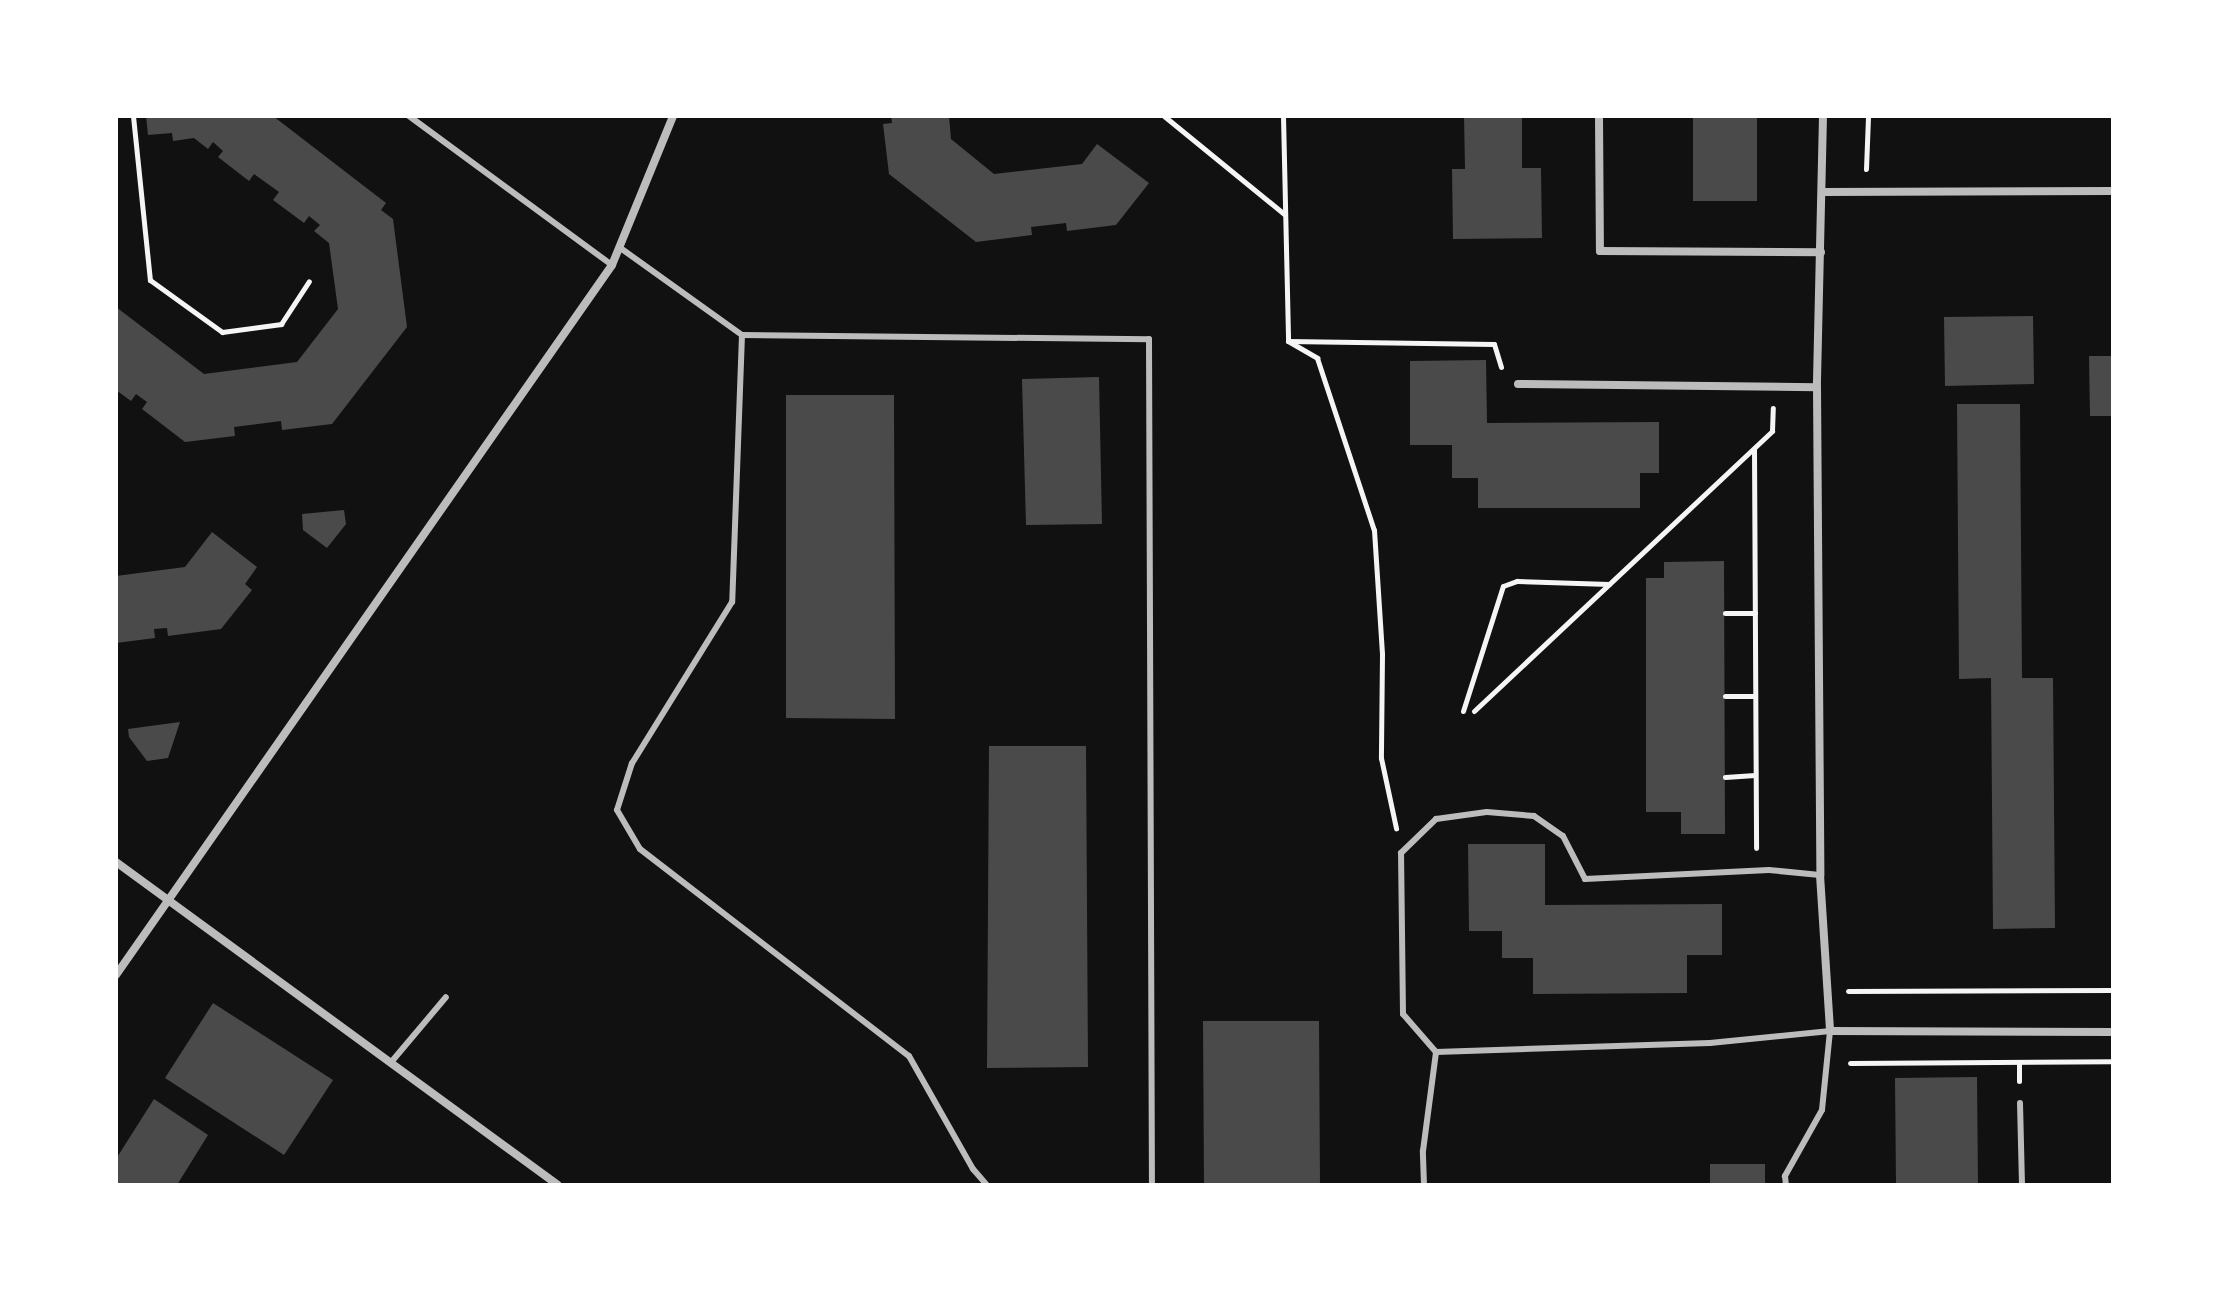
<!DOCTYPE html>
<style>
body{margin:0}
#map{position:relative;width:2229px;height:1301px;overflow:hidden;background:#111;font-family:Mulish,sans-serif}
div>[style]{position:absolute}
.building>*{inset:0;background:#4a4a4a}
.path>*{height:5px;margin:-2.5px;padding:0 2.5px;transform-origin:2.5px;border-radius:2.5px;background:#f5f5f5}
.service>*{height:6px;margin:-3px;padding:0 3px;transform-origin:3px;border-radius:3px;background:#bcbcbc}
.minor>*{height:8px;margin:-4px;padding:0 4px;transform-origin:4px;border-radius:4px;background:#bcbcbc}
span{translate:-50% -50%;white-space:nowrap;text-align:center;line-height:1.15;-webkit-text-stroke:8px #fff;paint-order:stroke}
.frame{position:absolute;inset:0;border:118px solid #fff;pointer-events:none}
</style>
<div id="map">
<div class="building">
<i style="clip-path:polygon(146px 116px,273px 116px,386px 203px,381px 210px,393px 219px,407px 327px,332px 424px,282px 430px,281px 421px,234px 427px,235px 436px,185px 442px,142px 409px,147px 402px,136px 394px,131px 401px,116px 390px,116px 307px,204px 374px,297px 362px,338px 309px,329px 243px,314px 231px,320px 225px,309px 216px,304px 223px,273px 200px,279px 192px,254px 174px,249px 181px,218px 157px,223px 151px,213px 142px,208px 149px,194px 138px,173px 141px,172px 133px,148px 135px)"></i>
<i style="clip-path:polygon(891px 116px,949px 116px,951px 139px,994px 174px,1082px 164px,1097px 144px,1149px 183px,1116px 225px,1067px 231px,1066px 223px,1031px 227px,1032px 235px,976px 242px,889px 174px,883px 124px,892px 123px)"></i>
<i style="clip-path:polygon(1464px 116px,1522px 116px,1522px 168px,1541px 168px,1542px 238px,1453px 239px,1452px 169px,1465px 169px)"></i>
<i style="clip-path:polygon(1693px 116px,1757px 116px,1757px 201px,1693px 201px)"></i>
<i style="clip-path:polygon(2033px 316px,2034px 384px,1945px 386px,1944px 317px)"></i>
<i style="clip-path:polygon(2089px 356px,2113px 356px,2113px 416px,2090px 416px)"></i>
<i style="clip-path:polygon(1486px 360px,1487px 423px,1659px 422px,1659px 473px,1640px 473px,1640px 508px,1478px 508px,1478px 478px,1452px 478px,1452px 445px,1410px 445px,1410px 361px)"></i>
<i style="clip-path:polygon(1099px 377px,1102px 524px,1026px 525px,1022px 379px)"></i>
<i style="clip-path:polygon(786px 395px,894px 395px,895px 719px,786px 718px)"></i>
<i style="clip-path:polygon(1957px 404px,2020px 404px,2022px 678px,2053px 678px,2055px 928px,1993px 929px,1991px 678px,1959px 679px)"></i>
<i style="clip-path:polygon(344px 510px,346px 524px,327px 548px,303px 530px,302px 514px)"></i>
<i style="clip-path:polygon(212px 532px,257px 567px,245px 584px,252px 590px,221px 629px,168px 636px,167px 628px,154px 629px,155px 638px,116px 643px,116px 576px,185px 567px)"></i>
<i style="clip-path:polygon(1724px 561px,1725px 834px,1681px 834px,1681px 812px,1646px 812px,1646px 578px,1664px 578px,1664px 562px)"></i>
<i style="clip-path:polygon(180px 722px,168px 758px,147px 761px,129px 737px,128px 729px)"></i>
<i style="clip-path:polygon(989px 746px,1086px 746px,1088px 1067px,987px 1068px)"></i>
<i style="clip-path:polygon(1468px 844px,1545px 844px,1545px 905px,1722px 904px,1722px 955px,1687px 955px,1687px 993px,1533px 994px,1533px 958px,1502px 958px,1502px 931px,1469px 931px)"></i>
<i style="clip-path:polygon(213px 1003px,333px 1080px,284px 1155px,165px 1078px)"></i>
<i style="clip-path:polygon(1203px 1021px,1319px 1021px,1320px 1185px,1204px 1185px)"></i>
<i style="clip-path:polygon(1977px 1077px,1978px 1185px,1896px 1185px,1895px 1078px)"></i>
<i style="clip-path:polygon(154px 1099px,208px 1135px,177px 1185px,116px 1185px,116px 1159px)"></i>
<i style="clip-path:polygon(1710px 1164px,1765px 1164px,1765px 1185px,1710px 1185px)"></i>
</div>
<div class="path">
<i style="left:133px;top:116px;width:165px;rotate:84.1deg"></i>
<i style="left:150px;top:280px;width:89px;rotate:35.8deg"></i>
<i style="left:222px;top:332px;width:60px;rotate:-7.7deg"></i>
<i style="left:281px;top:324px;width:51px;rotate:-56.9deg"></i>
<i style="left:1164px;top:116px;width:155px;rotate:39.2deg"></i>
<i style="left:1283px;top:116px;width:225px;rotate:88.7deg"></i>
<i style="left:1288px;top:341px;width:206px;rotate:0.8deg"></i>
<i style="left:1494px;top:344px;width:24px;rotate:73deg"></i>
<i style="left:1866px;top:169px;width:53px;rotate:-87.8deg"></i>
<i style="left:1288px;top:341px;width:34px;rotate:30deg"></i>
<i style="left:1317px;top:358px;width:181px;rotate:71.7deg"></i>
<i style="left:1374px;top:530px;width:124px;rotate:86.3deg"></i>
<i style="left:1382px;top:654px;width:104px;rotate:90.6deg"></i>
<i style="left:1381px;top:758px;width:72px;rotate:77.9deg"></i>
<i style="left:1754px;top:449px;width:399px;rotate:89.7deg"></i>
<i style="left:1725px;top:613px;width:30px"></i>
<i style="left:1725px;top:696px;width:30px"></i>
<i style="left:1463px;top:711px;width:131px;rotate:-72.3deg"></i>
<i style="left:1503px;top:586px;width:15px;rotate:-20deg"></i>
<i style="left:1517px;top:581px;width:92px;rotate:1.9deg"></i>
<i style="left:1474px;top:711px;width:409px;rotate:-43.2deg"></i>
<i style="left:1772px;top:431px;width:23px;rotate:-88deg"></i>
<i style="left:1725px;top:777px;width:30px;rotate:-4deg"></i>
<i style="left:1848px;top:991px;width:265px;rotate:-0.2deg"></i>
<i style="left:2019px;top:1062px;width:19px;rotate:90deg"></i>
<i style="left:1850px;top:1063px;width:263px;rotate:-0.4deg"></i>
</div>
<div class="service">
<i style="left:409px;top:116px;width:252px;rotate:36.3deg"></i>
<i style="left:619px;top:247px;width:151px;rotate:35.6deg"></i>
<i style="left:742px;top:335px;width:407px;rotate:0.6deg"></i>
<i style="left:1149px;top:339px;width:846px;rotate:89.8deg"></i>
<i style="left:742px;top:335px;width:267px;rotate:92.1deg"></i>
<i style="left:732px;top:602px;width:190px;rotate:121.8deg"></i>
<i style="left:632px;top:763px;width:49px;rotate:107.7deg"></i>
<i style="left:617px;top:810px;width:45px;rotate:59.5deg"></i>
<i style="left:640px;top:849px;width:339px;rotate:37.6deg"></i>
<i style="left:909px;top:1056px;width:130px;rotate:60.5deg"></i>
<i style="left:973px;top:1169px;width:21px;rotate:49deg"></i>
<i style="left:1436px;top:1052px;width:274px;rotate:-1.9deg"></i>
<i style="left:1710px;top:1043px;width:121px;rotate:-5.7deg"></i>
<i style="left:1830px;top:1031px;width:79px;rotate:95.8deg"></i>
<i style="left:1822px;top:1110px;width:76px;rotate:119.3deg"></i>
<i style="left:1785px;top:1176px;width:9px;rotate:84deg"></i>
<i style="left:393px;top:1060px;width:82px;rotate:-49.9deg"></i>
<i style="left:2020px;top:1103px;width:82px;rotate:88.6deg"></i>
<i style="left:1424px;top:1185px;width:34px;rotate:-92deg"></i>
<i style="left:1423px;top:1151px;width:100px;rotate:-82.5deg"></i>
<i style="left:1436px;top:1052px;width:50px;rotate:-131deg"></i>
<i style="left:1403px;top:1014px;width:161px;rotate:-90.7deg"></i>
<i style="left:1401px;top:853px;width:49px;rotate:-44.2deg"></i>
<i style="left:1436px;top:819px;width:51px;rotate:-7.8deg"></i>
<i style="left:1487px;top:812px;width:47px;rotate:4.9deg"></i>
<i style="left:1534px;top:816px;width:35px;rotate:35deg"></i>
<i style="left:1563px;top:836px;width:48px;rotate:62.9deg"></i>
<i style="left:1585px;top:879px;width:184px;rotate:-2.8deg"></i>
<i style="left:1769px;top:870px;width:51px;rotate:5.6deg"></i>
</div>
<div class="minor">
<i style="left:1599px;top:116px;width:135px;rotate:89.6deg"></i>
<i style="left:1600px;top:251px;width:221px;rotate:0.3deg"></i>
<i style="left:1823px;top:116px;width:271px;rotate:91.3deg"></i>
<i style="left:1817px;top:387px;width:488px;rotate:89.6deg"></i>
<i style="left:1820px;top:875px;width:156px;rotate:86.3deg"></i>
<i style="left:1830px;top:1031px;width:283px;rotate:0.2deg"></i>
<i style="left:1822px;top:192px;width:291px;rotate:-0.2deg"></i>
<i style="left:1518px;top:384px;width:299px;rotate:0.6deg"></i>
<i style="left:116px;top:862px;width:547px;rotate:36.16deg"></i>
<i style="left:116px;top:975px;width:866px;rotate:-55.06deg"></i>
<i style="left:612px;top:265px;width:161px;rotate:-67.7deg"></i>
</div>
<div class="frame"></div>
</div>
